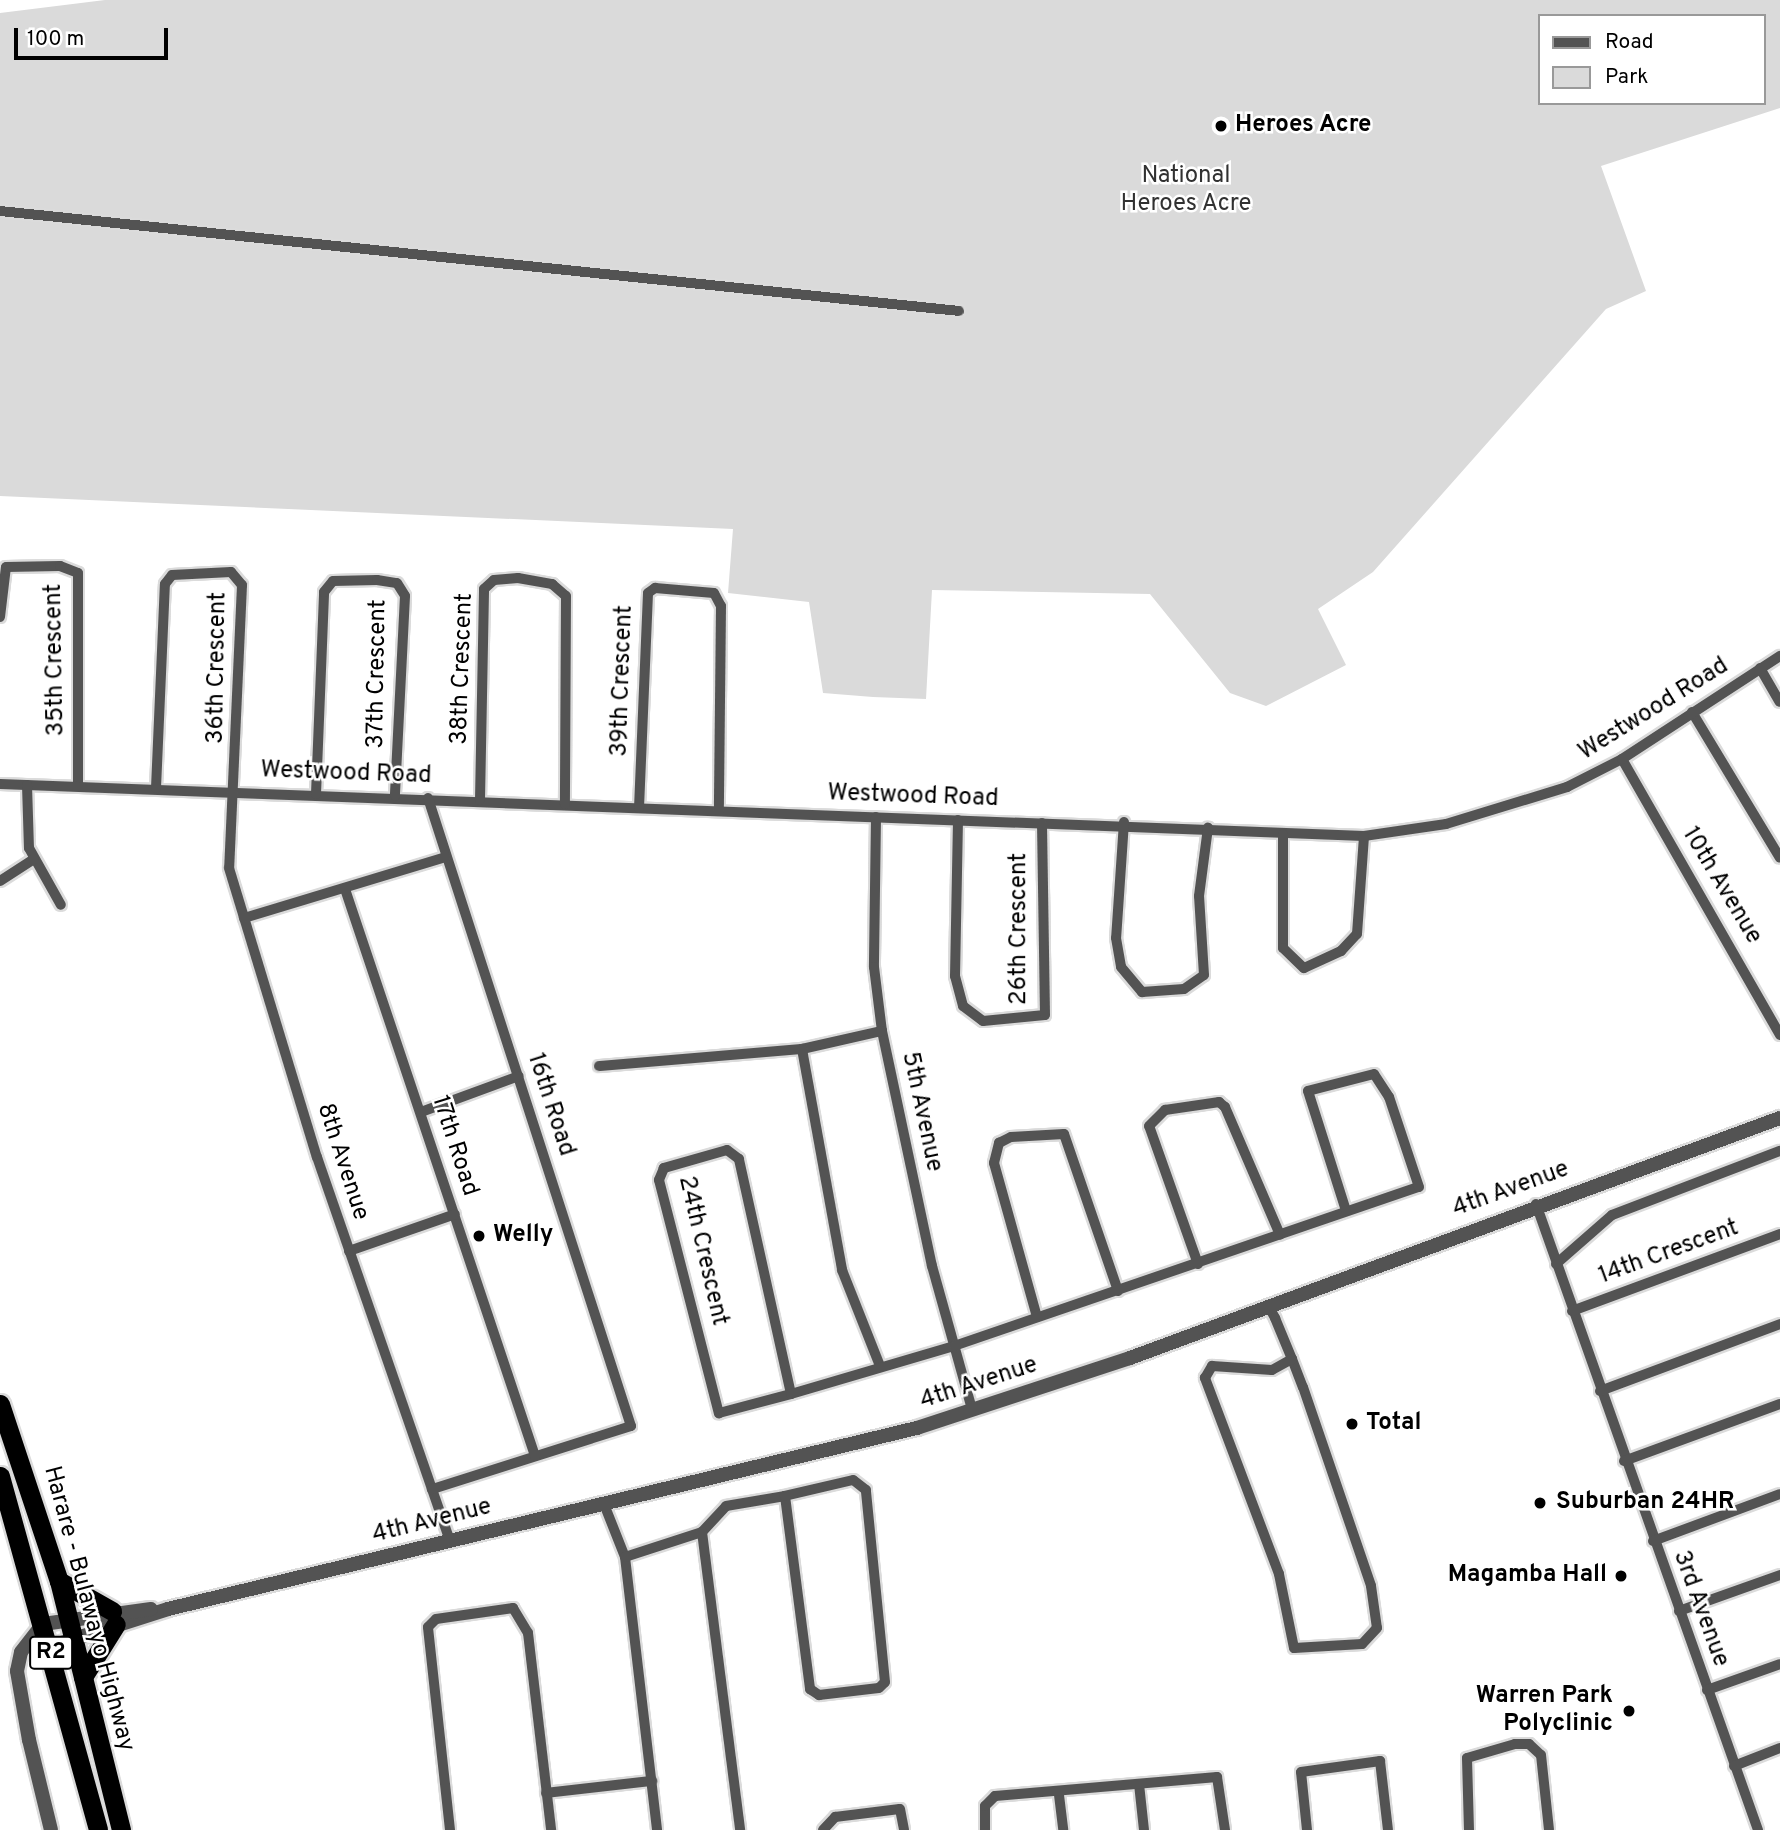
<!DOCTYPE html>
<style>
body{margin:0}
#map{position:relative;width:1780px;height:1830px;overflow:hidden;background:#fff;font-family:Overpass,sans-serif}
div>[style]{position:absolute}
.green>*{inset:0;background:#dadada}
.roads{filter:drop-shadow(2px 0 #dbdbdb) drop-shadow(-2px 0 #dbdbdb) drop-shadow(0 2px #dbdbdb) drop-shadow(0 -2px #dbdbdb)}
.minor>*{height:10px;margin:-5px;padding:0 5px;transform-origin:5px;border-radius:5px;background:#535353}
.tertiary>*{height:14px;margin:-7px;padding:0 7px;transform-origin:7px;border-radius:7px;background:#535353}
.trunk>*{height:19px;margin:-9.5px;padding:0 9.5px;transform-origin:9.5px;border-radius:9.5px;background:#000}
.dots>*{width:19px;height:19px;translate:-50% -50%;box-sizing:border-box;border:4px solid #fff;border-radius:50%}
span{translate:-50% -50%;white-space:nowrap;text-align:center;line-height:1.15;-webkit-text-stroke:5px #fff;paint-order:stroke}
.shield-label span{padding:2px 5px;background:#fff;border:2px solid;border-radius:5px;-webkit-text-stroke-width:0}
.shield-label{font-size:23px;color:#000;font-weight:700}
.poi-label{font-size:24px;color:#000;font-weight:700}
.left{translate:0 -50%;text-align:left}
.right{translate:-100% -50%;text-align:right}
.park-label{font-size:24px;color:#313131}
.street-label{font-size:24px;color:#000}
.legend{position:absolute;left:1538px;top:14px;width:228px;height:91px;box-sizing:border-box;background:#fff;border:2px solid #999;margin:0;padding:9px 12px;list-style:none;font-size:21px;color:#000}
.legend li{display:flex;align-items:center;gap:14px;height:35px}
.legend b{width:35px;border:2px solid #999}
.scale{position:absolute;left:14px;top:28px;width:154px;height:32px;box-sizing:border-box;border:4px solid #000;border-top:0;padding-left:9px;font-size:21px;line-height:24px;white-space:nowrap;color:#000;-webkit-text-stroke:5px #fff;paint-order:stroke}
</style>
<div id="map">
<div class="green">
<i style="clip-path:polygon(evenodd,105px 0,1780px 0,1780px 108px,1601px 166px,1646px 291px,1606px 309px,1373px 572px,1318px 609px,1346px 665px,1266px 706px,1230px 693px,1150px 594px,932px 590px,926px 699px,873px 697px,823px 693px,809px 602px,728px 593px,733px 529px,0 496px,0 13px,105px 0,1540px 16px,1764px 16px,1764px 103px,1540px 103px,1540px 16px)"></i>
</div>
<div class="roads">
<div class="minor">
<i style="left:0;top:211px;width:964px;rotate:5.95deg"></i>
<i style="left:0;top:617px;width:50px;rotate:-83.2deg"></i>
<i style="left:6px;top:567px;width:54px;rotate:-1.1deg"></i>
<i style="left:60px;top:566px;width:19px;rotate:21deg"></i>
<i style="left:78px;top:573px;width:213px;rotate:90deg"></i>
<i style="left:1760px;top:668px;width:39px;rotate:60deg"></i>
<i style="left:1692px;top:712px;width:170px;rotate:58.9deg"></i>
<i style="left:1622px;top:759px;width:318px;rotate:60.2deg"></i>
<i style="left:0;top:784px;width:1365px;rotate:2.18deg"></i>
<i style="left:1364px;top:836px;width:83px;rotate:-8.3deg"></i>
<i style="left:1446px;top:824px;width:127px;rotate:-17deg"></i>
<i style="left:1567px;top:787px;width:62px;rotate:-27deg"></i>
<i style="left:1622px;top:759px;width:189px;rotate:-33.1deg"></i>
<i style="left:27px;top:785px;width:63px;rotate:88.2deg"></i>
<i style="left:29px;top:848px;width:65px;rotate:60.7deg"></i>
<i style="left:156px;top:788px;width:204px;rotate:-87.5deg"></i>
<i style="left:165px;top:584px;width:11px;rotate:-52deg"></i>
<i style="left:172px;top:575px;width:59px;rotate:-2.9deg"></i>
<i style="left:231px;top:572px;width:17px;rotate:50deg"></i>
<i style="left:242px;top:585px;width:283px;rotate:92.6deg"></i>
<i style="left:229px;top:868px;width:302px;rotate:73.1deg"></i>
<i style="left:317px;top:1157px;width:405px;rotate:70.9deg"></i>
<i style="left:316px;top:794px;width:202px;rotate:-87.7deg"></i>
<i style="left:324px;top:592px;width:14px;rotate:-51deg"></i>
<i style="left:333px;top:581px;width:44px;rotate:-1.3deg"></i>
<i style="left:377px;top:580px;width:20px;rotate:9deg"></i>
<i style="left:397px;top:583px;width:15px;rotate:58deg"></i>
<i style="left:405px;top:596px;width:200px;rotate:92.9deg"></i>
<i style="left:428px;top:798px;width:660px;rotate:72.09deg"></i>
<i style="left:631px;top:1426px;width:209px;rotate:162.4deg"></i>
<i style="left:480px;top:800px;width:211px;rotate:-88.9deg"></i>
<i style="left:484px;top:589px;width:13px;rotate:-42deg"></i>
<i style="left:494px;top:580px;width:24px;rotate:-5deg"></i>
<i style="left:518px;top:578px;width:35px;rotate:10deg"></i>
<i style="left:552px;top:584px;width:18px;rotate:41deg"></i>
<i style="left:566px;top:596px;width:208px;rotate:90.3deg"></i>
<i style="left:639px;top:808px;width:215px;rotate:-87.6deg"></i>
<i style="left:648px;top:593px;width:9px;rotate:-36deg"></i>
<i style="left:655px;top:588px;width:59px;rotate:4.8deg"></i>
<i style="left:714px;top:593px;width:15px;rotate:62deg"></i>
<i style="left:721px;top:606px;width:205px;rotate:90.6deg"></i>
<i style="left:876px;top:817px;width:150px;rotate:90.8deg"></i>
<i style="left:874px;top:967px;width:64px;rotate:82.9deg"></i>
<i style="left:882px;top:1031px;width:240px;rotate:78deg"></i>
<i style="left:932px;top:1266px;width:148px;rotate:74.4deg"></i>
<i style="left:958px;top:820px;width:156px;rotate:91.1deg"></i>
<i style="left:955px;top:976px;width:31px;rotate:75deg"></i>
<i style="left:963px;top:1006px;width:25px;rotate:37deg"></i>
<i style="left:983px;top:1021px;width:62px;rotate:-5.5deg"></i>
<i style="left:1045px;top:1015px;width:192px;rotate:-90.9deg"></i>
<i style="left:1124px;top:822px;width:116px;rotate:93.9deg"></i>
<i style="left:1116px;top:938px;width:29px;rotate:80deg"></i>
<i style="left:1121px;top:967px;width:33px;rotate:50deg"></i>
<i style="left:1142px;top:992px;width:42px;rotate:-4.1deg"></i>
<i style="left:1184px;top:989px;width:24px;rotate:-35deg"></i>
<i style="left:1204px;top:975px;width:79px;rotate:-93.6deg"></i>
<i style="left:1199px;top:896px;width:69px;rotate:-82.5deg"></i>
<i style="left:1283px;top:834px;width:114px;rotate:90deg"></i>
<i style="left:1283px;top:948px;width:29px;rotate:44deg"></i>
<i style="left:1304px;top:968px;width:41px;rotate:-24.7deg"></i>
<i style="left:1341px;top:951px;width:23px;rotate:-47deg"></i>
<i style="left:1357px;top:934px;width:98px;rotate:-85.9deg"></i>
<i style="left:0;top:881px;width:40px;rotate:-32.9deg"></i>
<i style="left:345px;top:889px;width:598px;rotate:71.47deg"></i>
<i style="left:244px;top:918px;width:211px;rotate:-16.8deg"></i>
<i style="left:802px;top:1049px;width:82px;rotate:-12.7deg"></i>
<i style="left:599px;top:1066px;width:204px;rotate:-4.8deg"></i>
<i style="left:802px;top:1049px;width:225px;rotate:79.7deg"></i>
<i style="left:842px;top:1270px;width:103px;rotate:68.4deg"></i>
<i style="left:421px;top:1112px;width:104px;rotate:-20.2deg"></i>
<i style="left:1536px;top:1204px;width:664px;rotate:70.47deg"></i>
<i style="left:349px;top:1251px;width:112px;rotate:-19.2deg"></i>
<i style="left:1198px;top:1264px;width:146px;rotate:-109.5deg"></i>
<i style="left:1149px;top:1126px;width:23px;rotate:-45deg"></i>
<i style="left:1165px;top:1110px;width:55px;rotate:-8.4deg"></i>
<i style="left:1219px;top:1102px;width:8px;rotate:40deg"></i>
<i style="left:1225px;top:1107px;width:139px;rotate:66.7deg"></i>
<i style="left:1556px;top:1264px;width:74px;rotate:-41.2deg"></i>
<i style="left:1612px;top:1215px;width:180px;rotate:-20.9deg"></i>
<i style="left:1269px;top:1307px;width:13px;rotate:61deg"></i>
<i style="left:1275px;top:1318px;width:44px;rotate:67.5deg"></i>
<i style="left:1292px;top:1359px;width:30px;rotate:69deg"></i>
<i style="left:1303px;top:1387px;width:210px;rotate:71.1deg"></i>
<i style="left:1371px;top:1586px;width:42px;rotate:81.9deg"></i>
<i style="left:1377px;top:1628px;width:22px;rotate:133deg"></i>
<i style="left:1362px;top:1644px;width:68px;rotate:176.6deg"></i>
<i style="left:1294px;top:1648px;width:76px;rotate:-101.5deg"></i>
<i style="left:1279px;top:1574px;width:210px;rotate:-110.7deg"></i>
<i style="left:1205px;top:1378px;width:14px;rotate:-60deg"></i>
<i style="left:1212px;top:1366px;width:60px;rotate:3.8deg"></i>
<i style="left:1272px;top:1370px;width:23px;rotate:-29deg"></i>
<i style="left:1572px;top:1311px;width:222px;rotate:-20.3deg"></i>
<i style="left:1037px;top:1317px;width:160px;rotate:-105.6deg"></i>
<i style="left:994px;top:1163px;width:21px;rotate:-76deg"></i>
<i style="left:999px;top:1143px;width:13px;rotate:-27deg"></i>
<i style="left:1011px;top:1137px;width:53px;rotate:-3.2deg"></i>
<i style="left:1064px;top:1134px;width:166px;rotate:71deg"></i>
<i style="left:1600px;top:1391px;width:192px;rotate:-20.4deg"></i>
<i style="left:791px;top:1394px;width:241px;rotate:-102.5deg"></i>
<i style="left:739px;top:1159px;width:15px;rotate:-143deg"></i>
<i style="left:727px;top:1150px;width:66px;rotate:164.1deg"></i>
<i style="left:664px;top:1168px;width:13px;rotate:113deg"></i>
<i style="left:659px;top:1180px;width:241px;rotate:75.6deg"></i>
<i style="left:719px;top:1413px;width:74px;rotate:-14.8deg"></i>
<i style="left:791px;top:1394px;width:170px;rotate:-16.4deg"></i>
<i style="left:954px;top:1346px;width:491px;rotate:-18.9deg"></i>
<i style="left:1419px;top:1187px;width:95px;rotate:-108.4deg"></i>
<i style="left:1389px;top:1097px;width:27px;rotate:-123deg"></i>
<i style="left:1374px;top:1074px;width:68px;rotate:165.6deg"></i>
<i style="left:1308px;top:1091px;width:126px;rotate:72.4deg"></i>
<i style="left:1624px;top:1461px;width:166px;rotate:-20.1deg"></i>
<i style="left:604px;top:1504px;width:57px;rotate:68.4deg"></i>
<i style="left:625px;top:1557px;width:275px;rotate:83.3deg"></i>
<i style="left:702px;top:1532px;width:35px;rotate:-47deg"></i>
<i style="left:726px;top:1506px;width:60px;rotate:-9.6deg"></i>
<i style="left:785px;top:1496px;width:195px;rotate:82.6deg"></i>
<i style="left:810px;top:1689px;width:11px;rotate:34deg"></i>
<i style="left:819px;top:1695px;width:60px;rotate:-6.7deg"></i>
<i style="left:879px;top:1688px;width:8px;rotate:-45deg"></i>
<i style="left:885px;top:1682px;width:193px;rotate:-95.7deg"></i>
<i style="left:866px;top:1490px;width:16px;rotate:-142deg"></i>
<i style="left:853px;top:1480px;width:70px;rotate:166.8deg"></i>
<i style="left:1653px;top:1541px;width:135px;rotate:-20.3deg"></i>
<i style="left:625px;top:1557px;width:81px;rotate:-18deg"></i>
<i style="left:702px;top:1532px;width:300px;rotate:82.7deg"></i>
<i style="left:1679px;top:1611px;width:107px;rotate:-19.6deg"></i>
<i style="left:1707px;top:1690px;width:77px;rotate:-19.6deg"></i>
<i style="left:1734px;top:1766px;width:49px;rotate:-21.4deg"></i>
<i style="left:1139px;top:1784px;width:46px;rotate:83.8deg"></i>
<i style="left:546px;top:1793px;width:107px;rotate:-6.5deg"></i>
<i style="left:1059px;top:1795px;width:35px;rotate:83deg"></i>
<i style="left:450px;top:1830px;width:204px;rotate:-96.2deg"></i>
<i style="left:428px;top:1627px;width:11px;rotate:-45deg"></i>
<i style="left:436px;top:1619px;width:78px;rotate:-8.1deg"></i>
<i style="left:513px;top:1608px;width:29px;rotate:59deg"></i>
<i style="left:528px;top:1633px;width:198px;rotate:83.3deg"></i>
<i style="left:823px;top:1830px;width:18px;rotate:-47deg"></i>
<i style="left:835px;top:1817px;width:65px;rotate:-7deg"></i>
<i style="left:900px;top:1809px;width:21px;rotate:79deg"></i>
<i style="left:985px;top:1830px;width:24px;rotate:-90deg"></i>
<i style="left:985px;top:1806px;width:14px;rotate:-45deg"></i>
<i style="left:995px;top:1796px;width:223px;rotate:-4.9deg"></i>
<i style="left:1217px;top:1777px;width:54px;rotate:81.4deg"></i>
<i style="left:1307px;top:1830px;width:58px;rotate:-95.9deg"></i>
<i style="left:1301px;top:1772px;width:80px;rotate:-7.9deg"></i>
<i style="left:1380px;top:1761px;width:69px;rotate:83.4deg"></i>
<i style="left:1469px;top:1830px;width:72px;rotate:-91.6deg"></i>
<i style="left:1467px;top:1758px;width:50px;rotate:-16.3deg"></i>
<i style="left:1515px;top:1744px;width:14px"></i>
<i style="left:1529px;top:1744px;width:16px;rotate:43deg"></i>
<i style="left:1541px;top:1755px;width:75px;rotate:83.9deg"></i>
</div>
<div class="tertiary">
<i style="left:30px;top:1642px;width:20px;rotate:15deg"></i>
<i style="left:49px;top:1647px;width:125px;rotate:-17.7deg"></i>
<i style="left:168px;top:1609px;width:771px;rotate:-13.59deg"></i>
<i style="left:917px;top:1428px;width:224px;rotate:-18.2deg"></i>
<i style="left:1130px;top:1358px;width:693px;rotate:-20.27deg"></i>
<i style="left:51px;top:1830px;width:93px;rotate:-103.7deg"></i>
<i style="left:29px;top:1740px;width:70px;rotate:-99.9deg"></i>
<i style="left:17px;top:1671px;width:19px;rotate:-78deg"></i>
<i style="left:21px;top:1652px;width:36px;rotate:-52deg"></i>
<i style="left:43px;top:1624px;width:109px;rotate:-7.9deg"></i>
</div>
<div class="trunk">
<i style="left:0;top:1404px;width:187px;rotate:71.6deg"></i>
<i style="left:59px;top:1581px;width:257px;rotate:76deg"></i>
<i style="left:0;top:1476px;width:367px;rotate:74.5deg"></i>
<i style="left:59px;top:1581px;width:61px;rotate:29.5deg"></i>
<i style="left:83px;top:1677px;width:62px;rotate:-58.1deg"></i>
</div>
</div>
<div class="dots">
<i style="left:1221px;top:126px;background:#000"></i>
<i style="left:479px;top:1236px;background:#000"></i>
<i style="left:1352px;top:1424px;background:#000"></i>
<i style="left:1540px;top:1503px;background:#000"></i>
<i style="left:1621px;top:1576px;background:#000"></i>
<i style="left:1629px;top:1711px;background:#000"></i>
</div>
<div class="shield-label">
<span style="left:51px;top:1653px">R2</span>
</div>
<div class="poi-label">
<span class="left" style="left:1235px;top:126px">Heroes Acre</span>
<span class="left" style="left:493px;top:1236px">Welly</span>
<span class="left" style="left:1366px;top:1424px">Total</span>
<span class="left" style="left:1556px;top:1503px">Suburban 24HR</span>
<span class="right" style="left:1607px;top:1576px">Magamba Hall</span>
<span class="right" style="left:1613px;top:1711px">Warren Park<br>Polyclinic</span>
</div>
<div class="park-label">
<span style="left:1186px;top:191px">National<br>Heroes Acre</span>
</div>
<div class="street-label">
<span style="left:56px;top:660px;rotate:-91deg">35th Crescent</span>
<span style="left:218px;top:668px;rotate:-89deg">36th Crescent</span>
<span style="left:463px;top:669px;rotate:-88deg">38th Crescent</span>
<span style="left:378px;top:674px;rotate:-89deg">37th Crescent</span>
<span style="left:623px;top:681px;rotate:-88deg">39th Crescent</span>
<span style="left:1654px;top:710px;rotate:-32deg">Westwood Road</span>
<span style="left:346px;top:774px;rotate:2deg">Westwood Road</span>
<span style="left:913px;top:797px;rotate:2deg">Westwood Road</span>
<span style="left:1721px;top:886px;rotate:59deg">10th Avenue</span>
<span style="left:1020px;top:929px;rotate:-90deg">26th Crescent</span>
<span style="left:550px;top:1105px;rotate:72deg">16th Road</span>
<span style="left:921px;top:1112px;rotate:78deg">5th Avenue</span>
<span style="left:454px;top:1146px;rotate:72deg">17th Road</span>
<span style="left:342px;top:1162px;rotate:72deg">8th Avenue</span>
<span style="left:1511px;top:1190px;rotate:-20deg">4th Avenue</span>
<span style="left:702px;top:1251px;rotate:77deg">24th Crescent</span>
<span style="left:1669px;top:1253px;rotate:-20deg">14th Crescent</span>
<span style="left:979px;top:1384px;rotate:-18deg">4th Avenue</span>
<span style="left:432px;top:1522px;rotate:-14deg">4th Avenue</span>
<span style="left:88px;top:1609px;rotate:75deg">Harare - Bulawayo Highway</span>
<span style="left:1700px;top:1609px;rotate:70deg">3rd Avenue</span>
</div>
<ul class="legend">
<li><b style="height:9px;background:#535353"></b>Road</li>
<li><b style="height:19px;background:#dadada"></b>Park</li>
</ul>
<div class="scale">100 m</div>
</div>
